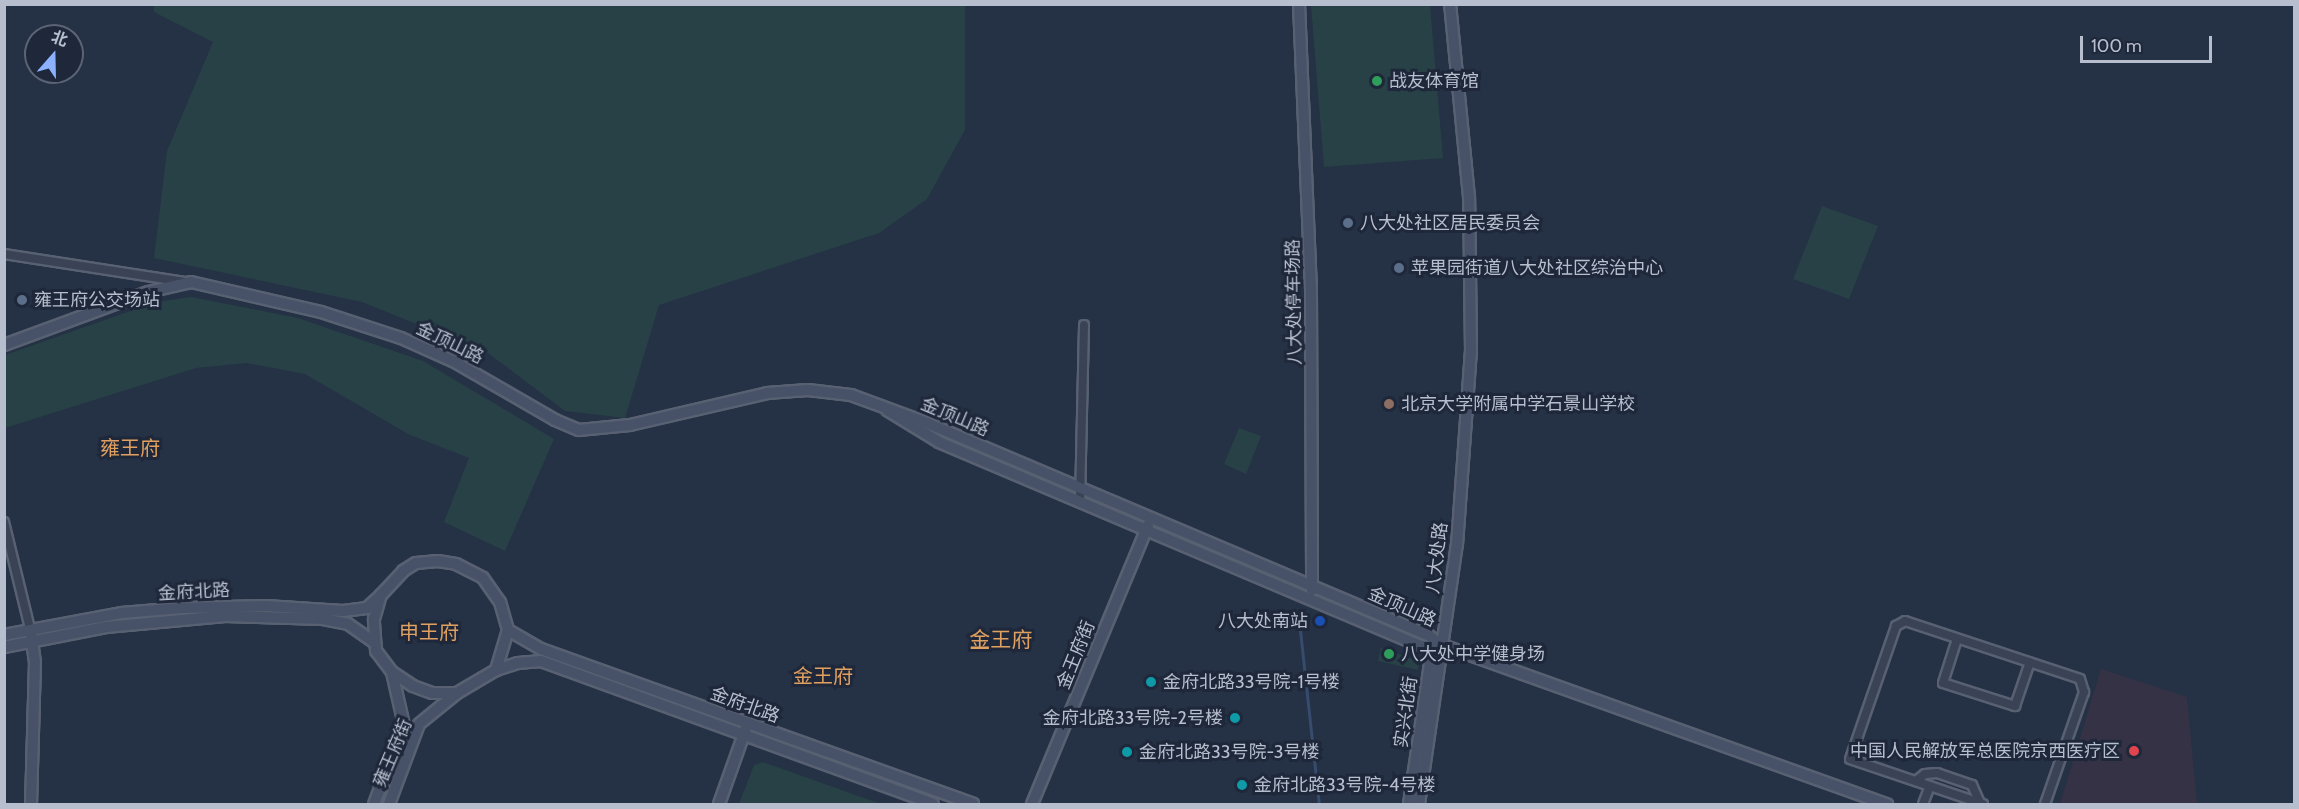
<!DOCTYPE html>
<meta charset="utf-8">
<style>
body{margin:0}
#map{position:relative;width:2299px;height:809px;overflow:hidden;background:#253145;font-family:Cabin,"Noto Sans SC",sans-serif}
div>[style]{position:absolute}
.medical>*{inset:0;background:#363245}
.green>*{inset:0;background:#274146}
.stream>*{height:3px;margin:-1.5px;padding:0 1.5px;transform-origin:1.5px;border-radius:1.5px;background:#374b6d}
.roads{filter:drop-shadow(2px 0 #586172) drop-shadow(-2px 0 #586172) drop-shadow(0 2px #586172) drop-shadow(0 -2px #586172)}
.street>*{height:8px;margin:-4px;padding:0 4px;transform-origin:4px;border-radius:4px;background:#3a4355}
.secondary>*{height:10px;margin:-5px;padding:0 5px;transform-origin:5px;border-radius:5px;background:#475268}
.dots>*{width:16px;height:16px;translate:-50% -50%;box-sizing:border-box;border:3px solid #1e283a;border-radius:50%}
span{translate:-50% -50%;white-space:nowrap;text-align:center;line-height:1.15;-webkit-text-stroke:6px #1e283a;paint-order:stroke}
.poi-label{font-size:18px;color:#b7bfce}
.left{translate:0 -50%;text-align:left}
.right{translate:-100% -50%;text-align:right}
.street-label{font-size:18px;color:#b7bfce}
.neighbourhood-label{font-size:20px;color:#dfa061}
.quarter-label{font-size:21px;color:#dfa061}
.frame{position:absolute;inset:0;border:6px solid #b7bfce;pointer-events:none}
.north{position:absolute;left:24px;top:24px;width:60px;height:60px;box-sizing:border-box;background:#1e283a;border:2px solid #5b6475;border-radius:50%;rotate:20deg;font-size:16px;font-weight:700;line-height:24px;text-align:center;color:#b7bfce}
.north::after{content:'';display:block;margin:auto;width:21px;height:27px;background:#8bb1ff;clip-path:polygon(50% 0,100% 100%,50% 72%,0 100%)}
.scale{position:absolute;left:2080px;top:36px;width:132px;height:27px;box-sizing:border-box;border:3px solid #b7bfce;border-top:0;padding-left:8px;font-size:18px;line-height:21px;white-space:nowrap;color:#b7bfce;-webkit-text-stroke:4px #1e283a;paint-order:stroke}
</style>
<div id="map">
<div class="medical">
<i style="clip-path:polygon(2101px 669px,2187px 697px,2197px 804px,2060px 804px)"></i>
</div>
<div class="green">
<i style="clip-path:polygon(154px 5px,965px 5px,965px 130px,927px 199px,879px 233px,659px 305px,625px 418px,565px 411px,488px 353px,362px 302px,154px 258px,167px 151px,213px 42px,154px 12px)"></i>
<i style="clip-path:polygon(1311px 5px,1430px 5px,1443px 158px,1324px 167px)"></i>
<i style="clip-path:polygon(1822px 206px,1878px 226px,1849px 299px,1793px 279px)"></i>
<i style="clip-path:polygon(191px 297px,298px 318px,423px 361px,554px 439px,505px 551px,444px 522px,469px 458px,408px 434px,305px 374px,247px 363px,196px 368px,5px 428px,5px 355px,156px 302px)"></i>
<i style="clip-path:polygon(1239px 428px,1261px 436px,1246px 474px,1224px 464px)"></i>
<i style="clip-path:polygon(1381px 647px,1419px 662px,1418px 670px,1378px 661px)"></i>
<i style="clip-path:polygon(763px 762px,881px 804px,739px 804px,754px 765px)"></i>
</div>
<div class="stream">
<i style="left:1299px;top:621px;width:184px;rotate:83.8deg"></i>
</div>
<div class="roads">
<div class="street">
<i style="left:4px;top:254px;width:183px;rotate:8.8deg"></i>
<i style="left:1080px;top:502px;width:177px;rotate:-88.7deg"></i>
<i style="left:4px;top:522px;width:110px;rotate:76.3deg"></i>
<i style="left:1957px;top:639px;width:46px;rotate:107.7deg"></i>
<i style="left:1943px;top:683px;width:76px;rotate:17.7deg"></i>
<i style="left:2015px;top:706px;width:46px;rotate:-71.2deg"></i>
<i style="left:1916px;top:781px;width:11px;rotate:-38deg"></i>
<i style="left:1925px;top:774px;width:12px;rotate:-5deg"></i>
<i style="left:1937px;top:773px;width:37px;rotate:19deg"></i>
<i style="left:1972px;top:785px;width:20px;rotate:66deg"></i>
<i style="left:1923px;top:804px;width:19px;rotate:-69deg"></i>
<i style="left:1983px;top:804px;width:140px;rotate:-161.3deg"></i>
<i style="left:1850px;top:759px;width:141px;rotate:-70.9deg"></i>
<i style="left:1896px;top:626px;width:10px;rotate:-29deg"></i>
<i style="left:1905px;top:621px;width:184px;rotate:18.3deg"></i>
<i style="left:2080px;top:679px;width:14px;rotate:73deg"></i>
<i style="left:2084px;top:692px;width:119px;rotate:109.2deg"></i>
</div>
<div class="secondary">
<i style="left:1299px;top:4px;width:283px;rotate:87.6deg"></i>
<i style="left:1311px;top:287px;width:303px;rotate:89.8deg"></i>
<i style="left:4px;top:345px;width:153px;rotate:-20.2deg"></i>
<i style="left:148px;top:292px;width:44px;rotate:-13.1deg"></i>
<i style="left:191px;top:282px;width:133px;rotate:13deg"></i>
<i style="left:321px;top:312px;width:84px;rotate:18deg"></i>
<i style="left:401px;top:338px;width:57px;rotate:23.9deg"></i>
<i style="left:453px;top:361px;width:118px;rotate:30deg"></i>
<i style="left:555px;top:420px;width:26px;rotate:23deg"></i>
<i style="left:579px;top:430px;width:51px;rotate:-5.6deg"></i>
<i style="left:630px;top:425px;width:141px;rotate:-13.1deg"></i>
<i style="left:767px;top:393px;width:41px;rotate:-4.2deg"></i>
<i style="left:808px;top:390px;width:43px;rotate:6.6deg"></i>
<i style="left:851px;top:395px;width:81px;rotate:20.2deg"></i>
<i style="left:927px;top:423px;width:544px;rotate:22.94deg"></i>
<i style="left:1428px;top:635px;width:17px;rotate:36deg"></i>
<i style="left:1442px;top:645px;width:473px;rotate:19.7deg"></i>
<i style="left:887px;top:410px;width:61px;rotate:31.6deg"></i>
<i style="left:939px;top:442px;width:225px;rotate:23deg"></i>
<i style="left:1146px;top:530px;width:301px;rotate:22.9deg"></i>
<i style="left:1423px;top:647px;width:19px;rotate:-6deg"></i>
<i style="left:438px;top:561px;width:18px;rotate:9deg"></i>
<i style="left:456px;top:564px;width:30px;rotate:27deg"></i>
<i style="left:483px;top:578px;width:29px;rotate:55deg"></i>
<i style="left:500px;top:602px;width:29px;rotate:74deg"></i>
<i style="left:508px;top:630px;width:42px;rotate:106.7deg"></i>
<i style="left:496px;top:670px;width:45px;rotate:149.5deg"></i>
<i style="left:457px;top:693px;width:25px;rotate:180deg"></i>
<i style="left:432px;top:693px;width:20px;rotate:-160deg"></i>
<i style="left:413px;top:686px;width:25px;rotate:-146deg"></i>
<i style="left:392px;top:672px;width:26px;rotate:-127deg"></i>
<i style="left:376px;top:651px;width:32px;rotate:-94deg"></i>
<i style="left:374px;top:619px;width:25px;rotate:-74deg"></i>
<i style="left:381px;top:595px;width:33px;rotate:-47deg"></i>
<i style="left:403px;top:571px;width:15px;rotate:-32deg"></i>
<i style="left:416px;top:563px;width:22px;rotate:-5deg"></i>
<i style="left:508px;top:630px;width:38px;rotate:30deg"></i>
<i style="left:541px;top:649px;width:459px;rotate:19.7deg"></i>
<i style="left:31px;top:634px;width:28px;rotate:82deg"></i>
<i style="left:35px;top:662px;width:142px;rotate:91.6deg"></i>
<i style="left:4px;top:635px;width:119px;rotate:-10.6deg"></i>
<i style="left:121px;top:613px;width:61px;rotate:-4.7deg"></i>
<i style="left:182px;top:608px;width:84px;rotate:-1.4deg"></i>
<i style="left:266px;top:606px;width:77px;rotate:3.7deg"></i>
<i style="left:343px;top:611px;width:24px;rotate:-7deg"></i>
<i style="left:367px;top:608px;width:19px;rotate:-43deg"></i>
<i style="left:4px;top:647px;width:104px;rotate:-11.1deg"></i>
<i style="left:106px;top:627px;width:120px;rotate:-5.3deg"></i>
<i style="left:225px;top:616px;width:98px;rotate:1.8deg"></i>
<i style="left:323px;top:619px;width:25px;rotate:11deg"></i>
<i style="left:348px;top:624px;width:33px;rotate:35deg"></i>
<i style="left:496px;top:670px;width:23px;rotate:-18deg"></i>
<i style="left:518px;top:663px;width:23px;rotate:-5deg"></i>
<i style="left:541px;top:661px;width:417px;rotate:20deg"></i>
<i style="left:374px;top:804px;width:85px;rotate:-69.2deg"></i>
<i style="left:404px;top:725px;width:54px;rotate:-102.8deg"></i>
<i style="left:389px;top:804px;width:85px;rotate:-69.4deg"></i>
<i style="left:419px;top:724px;width:49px;rotate:-39.2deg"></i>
<i style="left:719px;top:804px;width:81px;rotate:-70.4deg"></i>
<i style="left:1032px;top:804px;width:302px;rotate:-67.4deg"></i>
<i style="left:1409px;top:804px;width:143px;rotate:-81.5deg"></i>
<i style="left:1430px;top:663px;width:22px;rotate:-56deg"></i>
<i style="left:1419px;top:804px;width:262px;rotate:-81.7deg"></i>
<i style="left:1457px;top:545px;width:195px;rotate:-85.9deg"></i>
<i style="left:1471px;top:351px;width:154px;rotate:-90.7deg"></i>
<i style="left:1469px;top:197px;width:194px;rotate:-95.6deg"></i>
</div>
</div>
<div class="dots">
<i style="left:1377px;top:81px;background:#2e9e5b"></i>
<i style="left:1348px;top:223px;background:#5c6f8a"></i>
<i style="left:1399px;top:268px;background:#5c6f8a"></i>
<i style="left:22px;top:300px;background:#5c6f8a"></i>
<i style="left:1389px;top:404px;background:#8d6e63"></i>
<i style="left:1320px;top:621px;background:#1a4fb4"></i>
<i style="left:1389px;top:654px;background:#2e9e5b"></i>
<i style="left:1151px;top:682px;background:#0f9aa8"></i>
<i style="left:1235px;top:718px;background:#0f9aa8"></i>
<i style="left:2134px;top:751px;background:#e0444e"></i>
<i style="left:1127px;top:752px;background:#0f9aa8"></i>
<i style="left:1242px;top:785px;background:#0f9aa8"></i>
</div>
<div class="poi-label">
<span class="left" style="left:1389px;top:81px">战友体育馆</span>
<span class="left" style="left:1360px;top:223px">八大处社区居民委员会</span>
<span class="left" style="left:1411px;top:268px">苹果园街道八大处社区综治中心</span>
<span class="left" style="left:34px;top:300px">雍王府公交场站</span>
<span class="left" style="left:1401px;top:404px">北京大学附属中学石景山学校</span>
<span class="right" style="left:1308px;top:621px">八大处南站</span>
<span class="left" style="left:1401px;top:654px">八大处中学健身场</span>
<span class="left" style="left:1163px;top:682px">金府北路33号院-1号楼</span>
<span class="right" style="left:1223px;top:718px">金府北路33号院-2号楼</span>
<span class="right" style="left:2120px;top:751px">中国人民解放军总医院京西医疗区</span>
<span class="left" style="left:1139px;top:752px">金府北路33号院-3号楼</span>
<span class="left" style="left:1254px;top:785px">金府北路33号院-4号楼</span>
</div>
<div class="street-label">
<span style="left:1294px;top:302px;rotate:-91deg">八大处停车场路</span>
<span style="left:450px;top:343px;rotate:26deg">金顶山路</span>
<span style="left:955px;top:417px;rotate:23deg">金顶山路</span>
<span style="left:1437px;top:558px;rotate:-83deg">八大处路</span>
<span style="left:194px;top:592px;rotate:-3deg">金府北路</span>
<span style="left:1402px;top:607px;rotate:24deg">金顶山路</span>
<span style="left:1076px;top:655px;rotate:-68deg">金王府街</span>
<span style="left:745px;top:705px;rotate:20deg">金府北路</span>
<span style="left:1406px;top:712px;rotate:-82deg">实兴北街</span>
<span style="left:393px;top:753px;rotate:-67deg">雍王府街</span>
</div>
<div class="neighbourhood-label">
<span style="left:130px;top:448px">雍王府</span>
<span style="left:429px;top:632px">申王府</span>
<span style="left:823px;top:676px">金王府</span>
</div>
<div class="quarter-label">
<span style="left:1001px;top:640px">金王府</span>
</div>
<div class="frame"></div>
<div class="north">北</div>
<div class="scale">100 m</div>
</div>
